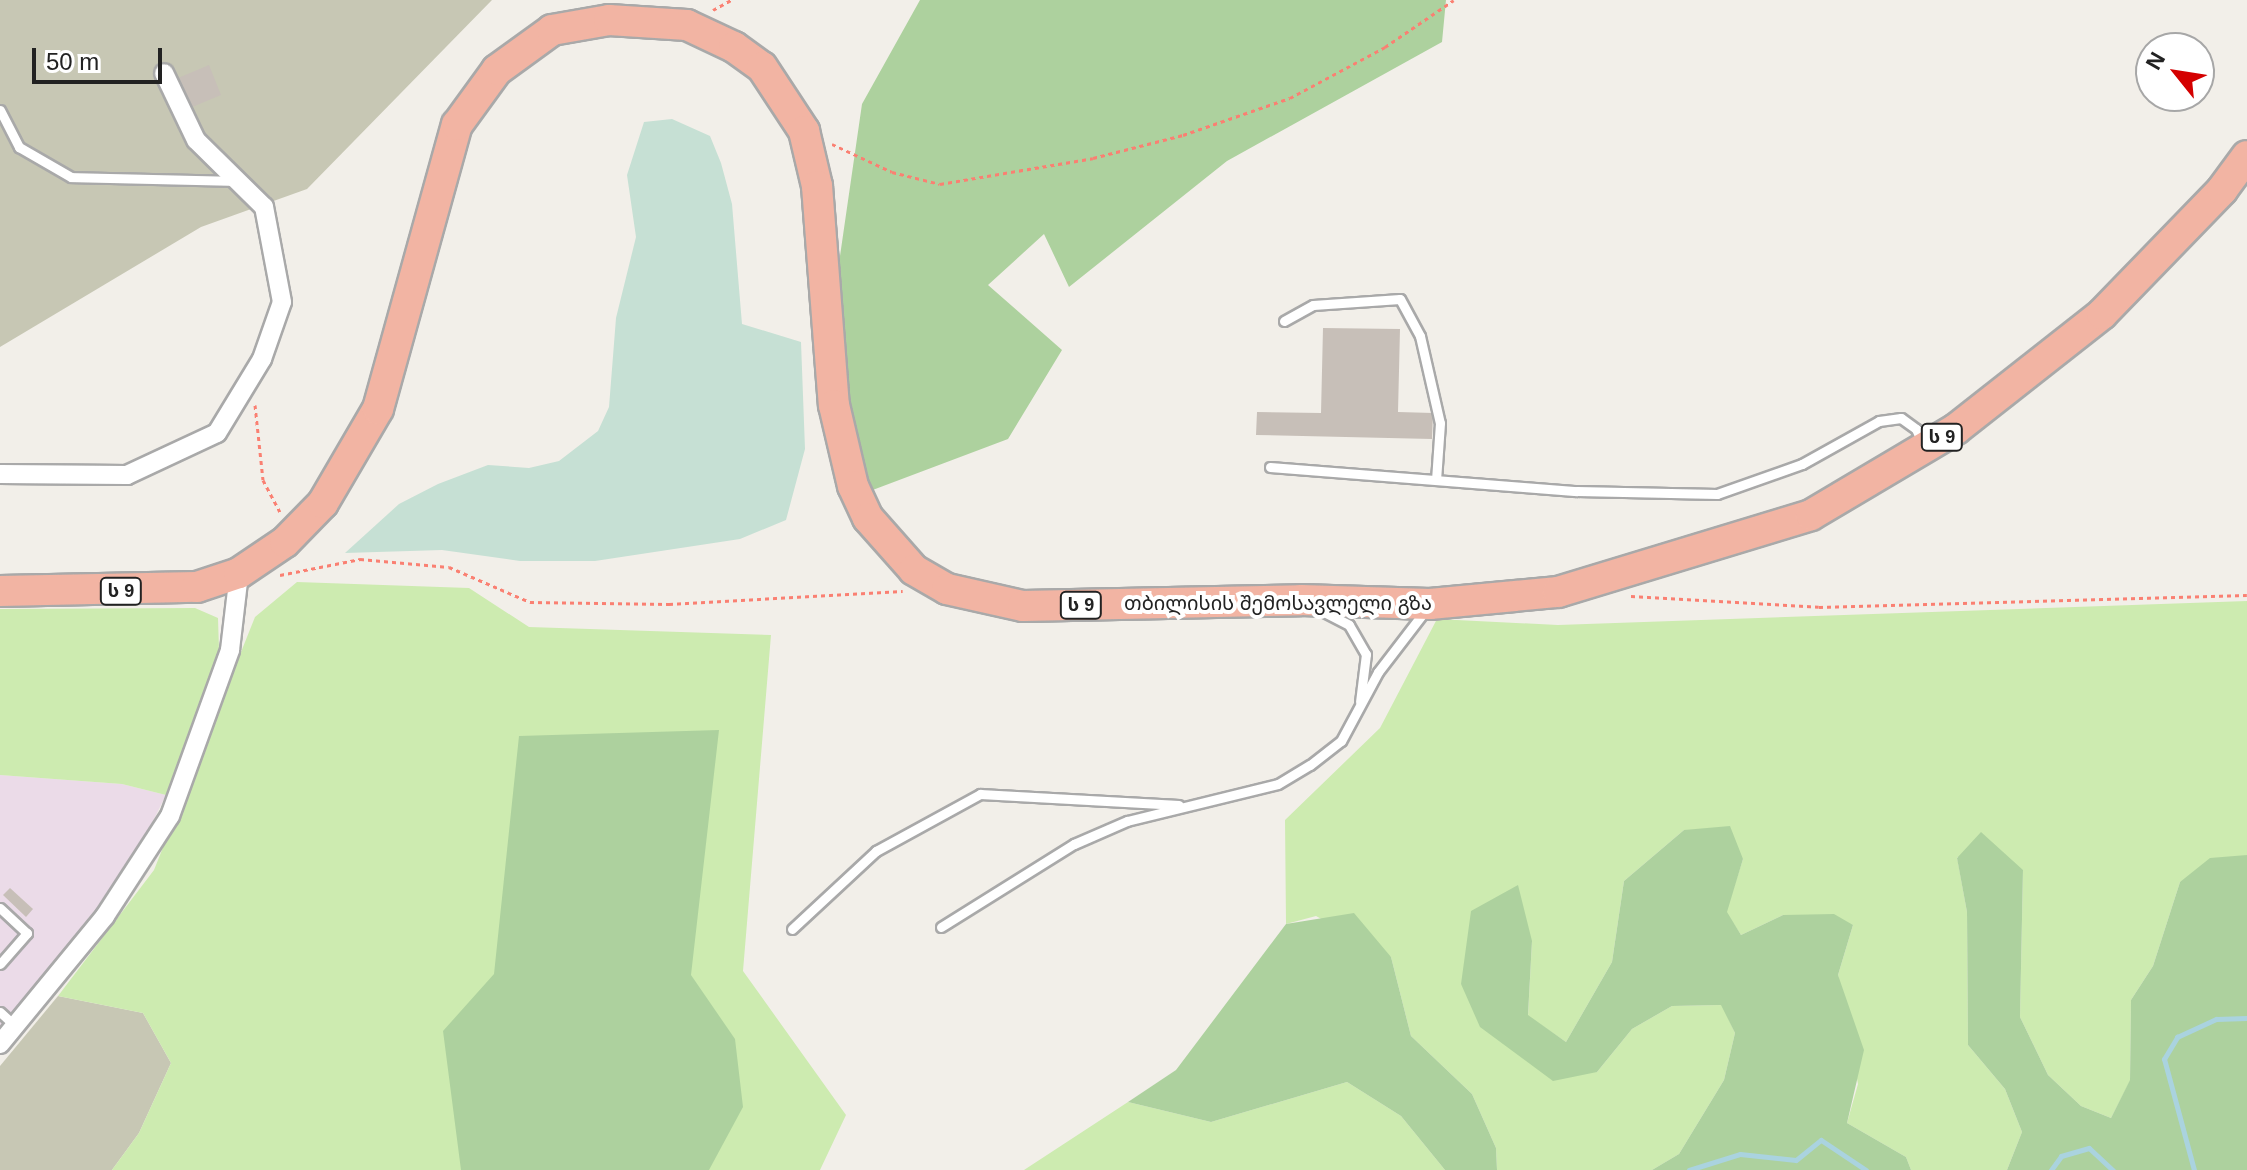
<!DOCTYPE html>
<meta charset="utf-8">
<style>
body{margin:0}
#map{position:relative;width:2247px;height:1170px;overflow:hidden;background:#f2efe9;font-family:Helvetica,"Noto Sans Georgian",sans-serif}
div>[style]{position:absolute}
.industrial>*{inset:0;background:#ebdbe8}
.construction>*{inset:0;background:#c7c7b4}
.grass>*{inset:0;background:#cdebb0}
.forest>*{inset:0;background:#add19e}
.wetland>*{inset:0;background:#c6e0d4}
.stream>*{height:5px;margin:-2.5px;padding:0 2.5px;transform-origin:2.5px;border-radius:2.5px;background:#aad3df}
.building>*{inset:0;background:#c7bfb8}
.path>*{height:3px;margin-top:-1.5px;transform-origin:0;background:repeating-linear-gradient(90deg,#fa8072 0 4px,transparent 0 8px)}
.roads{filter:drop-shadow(2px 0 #a9a9a9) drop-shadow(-2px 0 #a9a9a9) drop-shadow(0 2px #a9a9a9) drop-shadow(0 -2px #a9a9a9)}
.service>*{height:9px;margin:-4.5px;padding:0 4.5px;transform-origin:4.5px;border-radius:4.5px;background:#fff}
.minor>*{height:18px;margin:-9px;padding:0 9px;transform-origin:9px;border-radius:9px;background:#fff}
.trunk>*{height:30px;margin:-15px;padding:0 15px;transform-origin:15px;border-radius:15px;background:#f2b4a3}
span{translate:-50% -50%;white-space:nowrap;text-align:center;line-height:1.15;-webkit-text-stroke:8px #fff;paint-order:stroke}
.shield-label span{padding:2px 6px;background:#fff;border:2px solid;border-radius:6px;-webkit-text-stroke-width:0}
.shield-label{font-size:18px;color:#222;font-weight:700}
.street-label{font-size:20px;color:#222}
.north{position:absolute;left:2135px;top:32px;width:80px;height:80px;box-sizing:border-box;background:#fff;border:2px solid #a7a7a7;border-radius:50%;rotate:300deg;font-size:22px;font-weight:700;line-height:32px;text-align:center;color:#222}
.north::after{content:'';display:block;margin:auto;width:28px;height:36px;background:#d40000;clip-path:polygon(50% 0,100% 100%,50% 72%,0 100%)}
.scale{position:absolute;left:32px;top:48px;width:130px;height:36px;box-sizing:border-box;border:4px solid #222;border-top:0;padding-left:10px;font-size:24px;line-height:28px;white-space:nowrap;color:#222;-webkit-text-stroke:6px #fff;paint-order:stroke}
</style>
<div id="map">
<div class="industrial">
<i style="clip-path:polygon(0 775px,122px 784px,166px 795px,131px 865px,0 1029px)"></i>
</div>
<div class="construction">
<i style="clip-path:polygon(0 0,492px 0,307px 189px,201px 227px,0 347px)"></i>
<i style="clip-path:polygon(58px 996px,143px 1013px,171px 1063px,139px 1133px,112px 1170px,0 1170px,0 1066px)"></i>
</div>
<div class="grass">
<i style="clip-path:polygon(297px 582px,469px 588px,529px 627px,771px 635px,743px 971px,846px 1115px,820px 1170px,112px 1170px,139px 1133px,171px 1063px,143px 1013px,58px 996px,154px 870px,255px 617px)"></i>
<i style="clip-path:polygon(2247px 601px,2247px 855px,2180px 882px,2153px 966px,2131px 1000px,2130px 1081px,2111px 1118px,2081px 1106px,2048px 1075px,2020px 1017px,2023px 870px,1957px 857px,1967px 912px,1968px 1045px,2005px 1089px,2022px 1132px,2007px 1170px,1911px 1170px,1906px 1157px,1847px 1123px,1858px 1084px,1838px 975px,1853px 925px,1783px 915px,1741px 935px,1726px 912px,1743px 859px,1684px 830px,1624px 881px,1612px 962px,1566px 1042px,1528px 1016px,1532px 941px,1461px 984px,1597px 1072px,1632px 1029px,1672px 1006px,1722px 1005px,1735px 1033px,1724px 1080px,1679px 1154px,1652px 1170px,1497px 1170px,1496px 1148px,1472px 1094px,1411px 1036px,1391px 957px,1316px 916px,1286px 924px,1285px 820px,1380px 728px,1437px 619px,1558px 625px)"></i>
<i style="clip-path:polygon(195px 608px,218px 618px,219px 650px,166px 795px,122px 784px,0 775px,0 609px)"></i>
<i style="clip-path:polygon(1347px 1082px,1401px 1116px,1445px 1170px,1024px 1170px,1128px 1102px,1211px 1122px)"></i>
</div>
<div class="forest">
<i style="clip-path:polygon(920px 0,1446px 0,1442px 42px,1227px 161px,1069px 287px,1044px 234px,988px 285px,1062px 350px,1008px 439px,870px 491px,836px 424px,840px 256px,862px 104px)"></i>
<i style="clip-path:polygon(719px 730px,691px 975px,735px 1039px,743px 1107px,709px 1170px,461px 1170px,443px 1031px,494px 974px,519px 736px)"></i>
<i style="clip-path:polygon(1730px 826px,1743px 859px,1727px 912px,1741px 935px,1783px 915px,1834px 914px,1853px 925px,1838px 975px,1864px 1050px,1847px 1123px,1906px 1157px,1911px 1170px,1652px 1170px,1679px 1154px,1724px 1080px,1735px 1033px,1721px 1005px,1672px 1006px,1632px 1029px,1597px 1072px,1553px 1081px,1480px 1027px,1461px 984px,1471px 911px,1518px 885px,1532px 941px,1528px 1015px,1566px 1042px,1612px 962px,1624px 881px,1684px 830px)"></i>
<i style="clip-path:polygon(1981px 832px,2023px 870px,2020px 1017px,2048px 1075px,2081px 1106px,2111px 1118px,2130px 1080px,2131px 1000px,2153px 966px,2180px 882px,2210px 858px,2247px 855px,2247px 1170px,2007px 1170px,2022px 1132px,2005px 1089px,1968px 1045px,1967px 912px,1957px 858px)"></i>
<i style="clip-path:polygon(1354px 913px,1391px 957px,1411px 1036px,1472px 1094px,1496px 1148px,1497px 1170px,1445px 1170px,1401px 1116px,1347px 1082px,1211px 1122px,1128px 1102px,1176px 1070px,1286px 924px)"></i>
</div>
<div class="wetland">
<i style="clip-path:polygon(672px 119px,710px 136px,721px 163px,732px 204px,742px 324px,801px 342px,805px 449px,786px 520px,740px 539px,595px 561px,520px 561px,442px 550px,345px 553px,399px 504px,438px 484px,488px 465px,529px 468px,559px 461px,598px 431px,609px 407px,616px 318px,636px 237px,627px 175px,644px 122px)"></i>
</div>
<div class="stream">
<i style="left:1689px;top:1170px;width:53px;rotate:-17.4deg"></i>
<i style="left:1740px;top:1154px;width:56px;rotate:6.1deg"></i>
<i style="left:1796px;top:1160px;width:32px;rotate:-39deg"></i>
<i style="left:1821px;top:1140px;width:54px;rotate:33.7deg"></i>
<i style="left:2051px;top:1170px;width:17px;rotate:-54deg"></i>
<i style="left:2061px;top:1156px;width:29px;rotate:-16deg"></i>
<i style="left:2089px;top:1148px;width:33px;rotate:43deg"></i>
<i style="left:2194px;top:1170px;width:115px;rotate:-105.1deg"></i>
<i style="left:2164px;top:1059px;width:26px;rotate:-59deg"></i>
<i style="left:2177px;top:1037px;width:43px;rotate:-24.8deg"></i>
<i style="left:2216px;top:1019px;width:31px;rotate:-2deg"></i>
</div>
<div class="building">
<i style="clip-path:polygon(209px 65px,221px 95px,190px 108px,178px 78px)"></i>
<i style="clip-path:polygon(1323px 328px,1400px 329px,1398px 412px,1433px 413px,1432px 439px,1256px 435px,1257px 412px,1321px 413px)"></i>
<i style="clip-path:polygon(10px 888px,33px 909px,26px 917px,3px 895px)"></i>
</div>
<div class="path">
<i style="left:713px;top:10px;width:21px;rotate:-29deg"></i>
<i style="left:832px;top:144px;width:66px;rotate:25deg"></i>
<i style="left:892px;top:172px;width:49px;rotate:14deg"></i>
<i style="left:940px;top:184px;width:155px;rotate:-9.6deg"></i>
<i style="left:1093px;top:158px;width:93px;rotate:-14.3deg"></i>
<i style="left:1183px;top:135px;width:113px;rotate:-19.1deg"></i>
<i style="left:1290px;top:98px;width:108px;rotate:-28.2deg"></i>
<i style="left:1385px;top:47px;width:83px;rotate:-34.3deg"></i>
<i style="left:255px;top:405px;width:75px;rotate:83.9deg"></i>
<i style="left:263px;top:480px;width:36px;rotate:62deg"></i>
<i style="left:280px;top:575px;width:82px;rotate:-11.3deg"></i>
<i style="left:360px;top:559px;width:89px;rotate:5.1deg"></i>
<i style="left:449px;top:567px;width:88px;rotate:23.4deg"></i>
<i style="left:530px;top:602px;width:139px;rotate:0.8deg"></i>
<i style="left:669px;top:604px;width:234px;rotate:-3.2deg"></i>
<i style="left:1631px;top:596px;width:188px;rotate:3.3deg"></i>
<i style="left:1819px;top:607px;width:428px;rotate:-1.6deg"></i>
</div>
<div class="roads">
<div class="service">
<i style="left:0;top:110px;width:42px;rotate:62.8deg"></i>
<i style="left:19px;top:147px;width:60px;rotate:30deg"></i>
<i style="left:71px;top:177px;width:163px;rotate:1.4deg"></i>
<i style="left:1284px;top:321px;width:33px;rotate:-29deg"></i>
<i style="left:1313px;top:305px;width:87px;rotate:-3.9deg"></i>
<i style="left:1400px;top:299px;width:42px;rotate:61.6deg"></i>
<i style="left:1420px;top:336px;width:89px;rotate:77.1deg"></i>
<i style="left:1440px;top:423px;width:57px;rotate:94deg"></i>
<i style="left:1270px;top:467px;width:308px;rotate:4.5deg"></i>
<i style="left:1577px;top:491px;width:140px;rotate:1.2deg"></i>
<i style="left:1717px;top:494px;width:90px;rotate:-19.4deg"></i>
<i style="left:1802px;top:464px;width:88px;rotate:-29.2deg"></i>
<i style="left:1879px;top:421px;width:22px;rotate:-8deg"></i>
<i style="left:1901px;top:418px;width:19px;rotate:36deg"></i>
<i style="left:1916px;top:429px;width:17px;rotate:66deg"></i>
<i style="left:1322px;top:611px;width:30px;rotate:27deg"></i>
<i style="left:1349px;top:625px;width:34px;rotate:60deg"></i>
<i style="left:1366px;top:654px;width:48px;rotate:97.1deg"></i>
<i style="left:0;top:908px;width:37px;rotate:43deg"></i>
<i style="left:27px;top:933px;width:41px;rotate:131.1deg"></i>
<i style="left:941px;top:927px;width:157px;rotate:-32deg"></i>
<i style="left:1074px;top:844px;width:58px;rotate:-23.5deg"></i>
<i style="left:1127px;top:821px;width:155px;rotate:-13.8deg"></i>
<i style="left:1278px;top:784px;width:37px;rotate:-31deg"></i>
<i style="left:1310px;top:765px;width:39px;rotate:-38deg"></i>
<i style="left:1341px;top:741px;width:78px;rotate:-61.8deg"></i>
<i style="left:1378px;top:672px;width:76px;rotate:-52.5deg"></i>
<i style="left:792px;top:929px;width:115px;rotate:-42.9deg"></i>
<i style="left:876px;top:851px;width:119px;rotate:-28.7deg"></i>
<i style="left:980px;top:794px;width:199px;rotate:3.2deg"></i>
<i style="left:0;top:1012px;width:21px;rotate:43deg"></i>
</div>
<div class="minor">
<i style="left:0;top:474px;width:127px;rotate:0.5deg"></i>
<i style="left:127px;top:475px;width:99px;rotate:-25deg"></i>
<i style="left:217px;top:433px;width:87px;rotate:-58.7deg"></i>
<i style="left:262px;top:359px;width:60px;rotate:-70.7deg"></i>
<i style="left:282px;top:302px;width:97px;rotate:-100.7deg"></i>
<i style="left:264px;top:207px;width:95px;rotate:-135.4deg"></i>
<i style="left:196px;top:140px;width:74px;rotate:-115.5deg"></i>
<i style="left:0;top:1044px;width:166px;rotate:-50.6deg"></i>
<i style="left:105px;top:916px;width:119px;rotate:-57deg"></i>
<i style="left:170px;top:816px;width:177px;rotate:-70.1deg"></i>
<i style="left:230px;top:650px;width:78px;rotate:-83.3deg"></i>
</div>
<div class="trunk">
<i style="left:0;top:591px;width:197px;rotate:-1.2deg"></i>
<i style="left:197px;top:587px;width:44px;rotate:-18.4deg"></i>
<i style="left:239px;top:573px;width:55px;rotate:-34deg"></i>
<i style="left:285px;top:542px;width:54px;rotate:-45.7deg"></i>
<i style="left:323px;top:503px;width:109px;rotate:-59.7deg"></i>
<i style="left:378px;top:409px;width:295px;rotate:-74.5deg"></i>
<i style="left:457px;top:125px;width:68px;rotate:-54deg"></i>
<i style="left:497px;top:70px;width:68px;rotate:-36deg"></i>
<i style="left:552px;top:30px;width:58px;rotate:-10deg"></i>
<i style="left:609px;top:20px;width:78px;rotate:3.7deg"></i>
<i style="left:687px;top:25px;width:52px;rotate:25.1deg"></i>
<i style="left:734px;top:47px;width:34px;rotate:36deg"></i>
<i style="left:762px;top:67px;width:77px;rotate:56.7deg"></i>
<i style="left:804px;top:131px;width:57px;rotate:76.7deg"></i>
<i style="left:817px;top:186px;width:220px;rotate:85.6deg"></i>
<i style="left:834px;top:405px;width:83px;rotate:76.8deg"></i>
<i style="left:853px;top:486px;width:35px;rotate:65deg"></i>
<i style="left:868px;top:518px;width:69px;rotate:48.5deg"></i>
<i style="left:914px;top:570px;width:38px;rotate:30deg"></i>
<i style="left:947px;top:589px;width:78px;rotate:12.6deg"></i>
<i style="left:1023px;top:606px;width:278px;rotate:-1.2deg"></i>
<i style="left:1301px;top:600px;width:129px;rotate:1.8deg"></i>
<i style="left:1430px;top:604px;width:129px;rotate:-5.4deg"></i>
<i style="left:1558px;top:592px;width:264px;rotate:-16.9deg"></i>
<i style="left:1811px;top:515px;width:169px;rotate:-30.7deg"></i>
<i style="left:1956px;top:429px;width:186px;rotate:-38.2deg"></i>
<i style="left:2102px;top:314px;width:173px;rotate:-45.9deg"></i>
<i style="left:2222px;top:190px;width:42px;rotate:-53.7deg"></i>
</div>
</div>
<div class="shield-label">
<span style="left:1942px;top:437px">ს 9</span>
<span style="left:121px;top:591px">ს 9</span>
<span style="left:1081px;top:605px">ს 9</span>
</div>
<div class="street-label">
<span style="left:1278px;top:603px">თბილისის შემოსავლელი გზა</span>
</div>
<div class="north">N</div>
<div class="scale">50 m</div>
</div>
